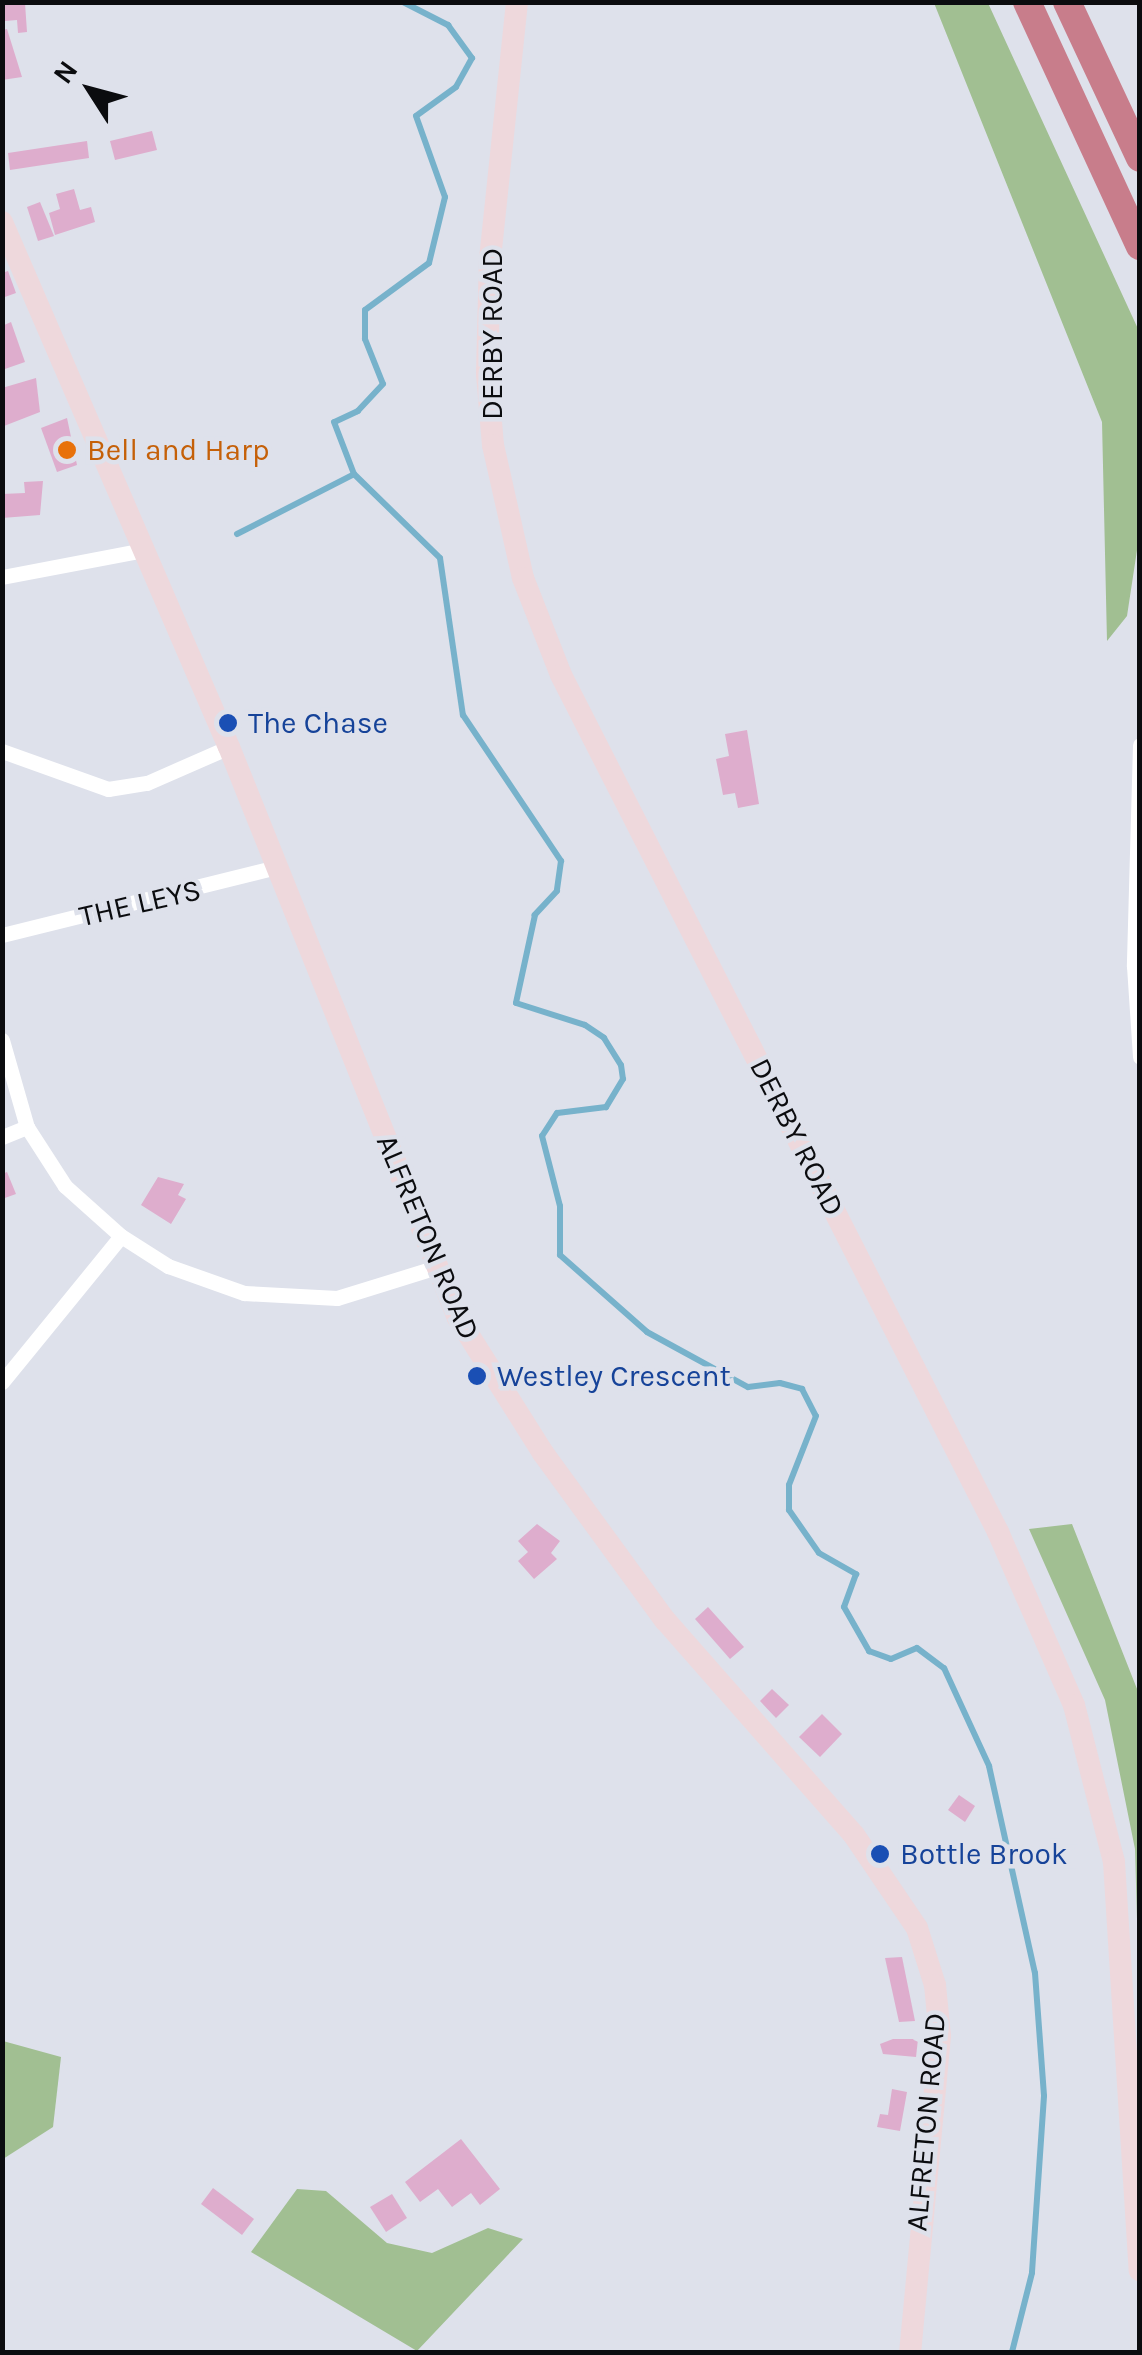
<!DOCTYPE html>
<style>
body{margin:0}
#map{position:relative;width:1142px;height:2355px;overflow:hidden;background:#dee1eb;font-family:Karla,sans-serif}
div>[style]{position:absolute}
.green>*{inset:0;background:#a1bf92}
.stream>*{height:6px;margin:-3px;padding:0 3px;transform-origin:3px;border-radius:3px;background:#77b2cb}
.building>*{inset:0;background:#deadcd}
.street>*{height:15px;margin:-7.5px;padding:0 7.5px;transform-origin:7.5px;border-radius:7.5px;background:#fff}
.secondary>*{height:22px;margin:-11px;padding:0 11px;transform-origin:11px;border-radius:11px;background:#eed8dc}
.highway>*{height:28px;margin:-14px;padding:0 14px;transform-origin:14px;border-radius:14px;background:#c87d8b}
.dots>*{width:28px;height:28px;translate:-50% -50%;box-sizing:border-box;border:5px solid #dee1eb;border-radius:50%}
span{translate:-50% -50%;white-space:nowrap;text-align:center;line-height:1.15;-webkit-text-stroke:9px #dee1eb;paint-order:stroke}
.street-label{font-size:30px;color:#0b0c0f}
.food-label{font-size:30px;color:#c56008}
.left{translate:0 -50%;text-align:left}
.transit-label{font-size:30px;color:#164399}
.frame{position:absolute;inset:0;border:5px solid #0b0c0f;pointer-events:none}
.north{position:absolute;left:40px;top:40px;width:100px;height:100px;-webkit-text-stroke:8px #dee1eb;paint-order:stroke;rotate:306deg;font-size:28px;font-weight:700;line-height:40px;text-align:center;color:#0b0c0f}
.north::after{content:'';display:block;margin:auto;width:35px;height:45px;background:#0b0c0f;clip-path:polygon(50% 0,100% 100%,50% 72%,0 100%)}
</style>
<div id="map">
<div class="green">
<i style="clip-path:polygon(934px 3px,988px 3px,1139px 331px,1139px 537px,1127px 616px,1107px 641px,1102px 422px)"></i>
<i style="clip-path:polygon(1072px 1524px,1139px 1694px,1139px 1990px,1135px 1849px,1105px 1700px,1029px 1529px)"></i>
<i style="clip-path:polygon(3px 2041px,61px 2057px,53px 2127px,3px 2159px)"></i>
<i style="clip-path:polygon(297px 2189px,326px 2191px,387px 2243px,432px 2253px,488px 2228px,523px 2239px,417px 2351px,251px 2252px)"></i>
</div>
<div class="stream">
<i style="left:403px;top:2px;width:51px;rotate:27.1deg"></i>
<i style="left:448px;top:25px;width:41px;rotate:54deg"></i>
<i style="left:472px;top:58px;width:33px;rotate:119deg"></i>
<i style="left:456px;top:87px;width:49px;rotate:144.1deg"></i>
<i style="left:416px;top:116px;width:86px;rotate:70.3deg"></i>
<i style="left:445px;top:197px;width:68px;rotate:103.6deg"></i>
<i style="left:429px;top:263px;width:79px;rotate:143.7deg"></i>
<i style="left:365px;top:310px;width:29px;rotate:90deg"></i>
<i style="left:365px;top:339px;width:48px;rotate:68.2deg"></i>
<i style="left:383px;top:384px;width:37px;rotate:133deg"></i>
<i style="left:358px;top:411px;width:26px;rotate:155deg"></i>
<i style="left:334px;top:422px;width:56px;rotate:69deg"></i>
<i style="left:354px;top:474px;width:120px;rotate:44.3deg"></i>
<i style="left:440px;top:558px;width:159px;rotate:81.7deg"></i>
<i style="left:463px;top:715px;width:176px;rotate:56.1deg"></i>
<i style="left:561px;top:861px;width:30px;rotate:98deg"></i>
<i style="left:557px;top:891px;width:33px;rotate:133deg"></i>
<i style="left:535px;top:915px;width:90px;rotate:102.2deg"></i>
<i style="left:516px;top:1003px;width:72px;rotate:17.7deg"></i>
<i style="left:585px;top:1025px;width:23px;rotate:34deg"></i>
<i style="left:604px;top:1038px;width:32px;rotate:58deg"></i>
<i style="left:621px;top:1065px;width:14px;rotate:82deg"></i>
<i style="left:623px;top:1079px;width:33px;rotate:121deg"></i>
<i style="left:606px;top:1107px;width:49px;rotate:173deg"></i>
<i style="left:557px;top:1113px;width:27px;rotate:123deg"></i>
<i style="left:542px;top:1136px;width:72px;rotate:75.6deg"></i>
<i style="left:560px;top:1206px;width:49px;rotate:90deg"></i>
<i style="left:560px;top:1255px;width:116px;rotate:41.5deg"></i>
<i style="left:647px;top:1332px;width:115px;rotate:28.6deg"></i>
<i style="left:748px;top:1387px;width:32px;rotate:-7deg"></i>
<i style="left:780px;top:1383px;width:23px;rotate:15deg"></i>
<i style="left:802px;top:1389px;width:30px;rotate:63deg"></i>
<i style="left:816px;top:1416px;width:74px;rotate:111.4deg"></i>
<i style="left:789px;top:1485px;width:25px;rotate:90deg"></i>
<i style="left:789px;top:1510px;width:52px;rotate:55.1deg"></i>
<i style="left:819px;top:1553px;width:43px;rotate:29.6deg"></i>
<i style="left:856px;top:1574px;width:35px;rotate:110deg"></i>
<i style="left:844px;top:1607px;width:51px;rotate:60.4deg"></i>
<i style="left:869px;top:1651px;width:23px;rotate:20deg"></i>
<i style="left:891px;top:1659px;width:28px;rotate:-23deg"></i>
<i style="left:917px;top:1648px;width:34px;rotate:37deg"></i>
<i style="left:944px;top:1668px;width:108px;rotate:65.3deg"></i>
<i style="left:989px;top:1766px;width:212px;rotate:77.5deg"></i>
<i style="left:1035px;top:1973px;width:123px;rotate:85.8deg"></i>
<i style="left:1044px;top:2096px;width:177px;rotate:93.9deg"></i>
<i style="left:1032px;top:2273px;width:81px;rotate:104.2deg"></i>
<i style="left:237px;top:534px;width:131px;rotate:-27.1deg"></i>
</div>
<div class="building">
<i style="clip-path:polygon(25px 3px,27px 32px,18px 33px,17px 20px,5px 21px,4px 4px)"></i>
<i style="clip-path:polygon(7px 29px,22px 77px,2px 80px,2px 30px)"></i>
<i style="clip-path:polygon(152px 131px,157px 150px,115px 160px,110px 141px)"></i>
<i style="clip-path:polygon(87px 141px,89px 158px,10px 170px,8px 153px)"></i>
<i style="clip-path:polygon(74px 189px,80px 210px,91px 207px,95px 222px,55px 235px,49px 213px,60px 209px,56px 194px)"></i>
<i style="clip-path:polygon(40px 202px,54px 236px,38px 241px,27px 207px)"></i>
<i style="clip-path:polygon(8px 271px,16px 293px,2px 298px,2px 273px)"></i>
<i style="clip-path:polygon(11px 322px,25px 362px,2px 370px,2px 326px)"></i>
<i style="clip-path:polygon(36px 378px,40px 412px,4px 426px,2px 388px)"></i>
<i style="clip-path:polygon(67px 418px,77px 465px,57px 472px,41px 428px)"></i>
<i style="clip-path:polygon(43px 481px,40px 515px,2px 518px,2px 494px,25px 493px,24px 482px)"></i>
<i style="clip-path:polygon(747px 730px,759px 804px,738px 808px,735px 793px,723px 795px,716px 759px,729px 756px,725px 734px)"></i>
<i style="clip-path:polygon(7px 1172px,16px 1194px,2px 1199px,2px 1174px)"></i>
<i style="clip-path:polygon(158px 1177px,184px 1184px,178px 1195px,186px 1199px,171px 1224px,141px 1205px)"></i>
<i style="clip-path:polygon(537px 1524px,560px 1541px,551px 1553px,557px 1559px,534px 1579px,518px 1561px,528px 1552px,518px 1541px)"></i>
<i style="clip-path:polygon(708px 1607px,744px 1647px,730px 1659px,695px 1619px)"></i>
<i style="clip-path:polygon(772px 1689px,789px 1705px,776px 1718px,760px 1701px)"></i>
<i style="clip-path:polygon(822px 1714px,842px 1734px,820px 1757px,799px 1737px)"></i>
<i style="clip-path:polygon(959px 1795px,975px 1806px,965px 1822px,948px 1810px)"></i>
<i style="clip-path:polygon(902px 1957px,915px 2021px,899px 2022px,885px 1958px)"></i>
<i style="clip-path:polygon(893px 2039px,918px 2039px,916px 2057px,883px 2054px,880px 2044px)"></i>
<i style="clip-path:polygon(892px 2089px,907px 2092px,900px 2131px,877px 2127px,880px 2114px,888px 2115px)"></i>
<i style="clip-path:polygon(461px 2139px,500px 2189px,480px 2205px,471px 2193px,452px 2207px,438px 2189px,420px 2202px,405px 2182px)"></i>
<i style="clip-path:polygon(213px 2188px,254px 2219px,242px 2235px,201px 2204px)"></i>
<i style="clip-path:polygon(392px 2194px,407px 2218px,386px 2232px,370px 2207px)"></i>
</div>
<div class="street">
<i style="left:2px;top:577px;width:145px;rotate:-10.8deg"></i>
<i style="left:1140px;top:745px;width:221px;rotate:91.6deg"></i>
<i style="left:1134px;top:966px;width:91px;rotate:86.2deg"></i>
<i style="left:2px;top:751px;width:113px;rotate:19.7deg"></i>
<i style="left:108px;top:789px;width:39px;rotate:-9deg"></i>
<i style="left:147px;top:783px;width:90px;rotate:-23.7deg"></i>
<i style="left:2px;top:935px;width:282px;rotate:-13.9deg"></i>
<i style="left:2px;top:1040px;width:91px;rotate:74deg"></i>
<i style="left:27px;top:1127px;width:70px;rotate:57.2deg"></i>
<i style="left:65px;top:1186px;width:75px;rotate:41.8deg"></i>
<i style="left:121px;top:1236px;width:56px;rotate:32.6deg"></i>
<i style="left:168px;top:1266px;width:81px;rotate:19.6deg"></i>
<i style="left:244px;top:1293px;width:93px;rotate:3.1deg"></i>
<i style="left:337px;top:1298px;width:105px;rotate:-17.2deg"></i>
<i style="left:2px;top:1137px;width:27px;rotate:-22deg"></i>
<i style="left:2px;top:1382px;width:188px;rotate:-50.8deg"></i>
</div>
<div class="secondary">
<i style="left:517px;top:2px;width:256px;rotate:96deg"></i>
<i style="left:490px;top:257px;width:117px;rotate:91.5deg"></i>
<i style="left:487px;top:374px;width:71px;rotate:85.2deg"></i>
<i style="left:493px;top:445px;width:136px;rotate:77.3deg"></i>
<i style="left:523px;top:578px;width:104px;rotate:68.6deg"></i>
<i style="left:561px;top:675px;width:962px;rotate:62.98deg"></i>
<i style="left:998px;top:1532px;width:189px;rotate:66.3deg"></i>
<i style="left:1074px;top:1705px;width:162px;rotate:75.7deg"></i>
<i style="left:1114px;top:1862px;width:409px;rotate:86.4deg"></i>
<i style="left:2px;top:222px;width:572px;rotate:66.62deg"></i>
<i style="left:229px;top:747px;width:615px;rotate:68.15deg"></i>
<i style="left:458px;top:1318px;width:160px;rotate:57.8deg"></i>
<i style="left:543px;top:1453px;width:207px;rotate:53.9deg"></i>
<i style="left:665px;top:1620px;width:286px;rotate:48.7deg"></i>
<i style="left:854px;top:1835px;width:112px;rotate:55.9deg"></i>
<i style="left:917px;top:1928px;width:60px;rotate:72.5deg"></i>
<i style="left:935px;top:1985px;width:51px;rotate:84.4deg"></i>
<i style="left:940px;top:2036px;width:317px;rotate:95.4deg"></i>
</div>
<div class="highway">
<i style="left:1027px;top:2px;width:269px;rotate:65.2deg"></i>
<i style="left:1067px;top:2px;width:172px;rotate:64.9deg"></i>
</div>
<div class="dots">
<i style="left:67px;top:450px;background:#e8710a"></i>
<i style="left:228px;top:723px;background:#1a4fb4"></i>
<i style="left:477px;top:1376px;background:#1a4fb4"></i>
<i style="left:880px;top:1854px;background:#1a4fb4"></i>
</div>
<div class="street-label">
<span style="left:492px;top:334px;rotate:-90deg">DERBY ROAD</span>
<span style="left:140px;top:903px;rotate:-13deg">THE LEYS</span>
<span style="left:797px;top:1137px;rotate:63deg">DERBY ROAD</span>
<span style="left:428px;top:1237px;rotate:67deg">ALFRETON ROAD</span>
<span style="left:926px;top:2122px;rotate:-85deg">ALFRETON ROAD</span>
</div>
<div class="food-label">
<span class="left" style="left:87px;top:450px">Bell and Harp</span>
</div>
<div class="transit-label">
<span class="left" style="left:248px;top:723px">The Chase</span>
<span class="left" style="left:497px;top:1376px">Westley Crescent</span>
<span class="left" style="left:900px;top:1854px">Bottle Brook</span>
</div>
<div class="frame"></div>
<div class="north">N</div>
</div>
